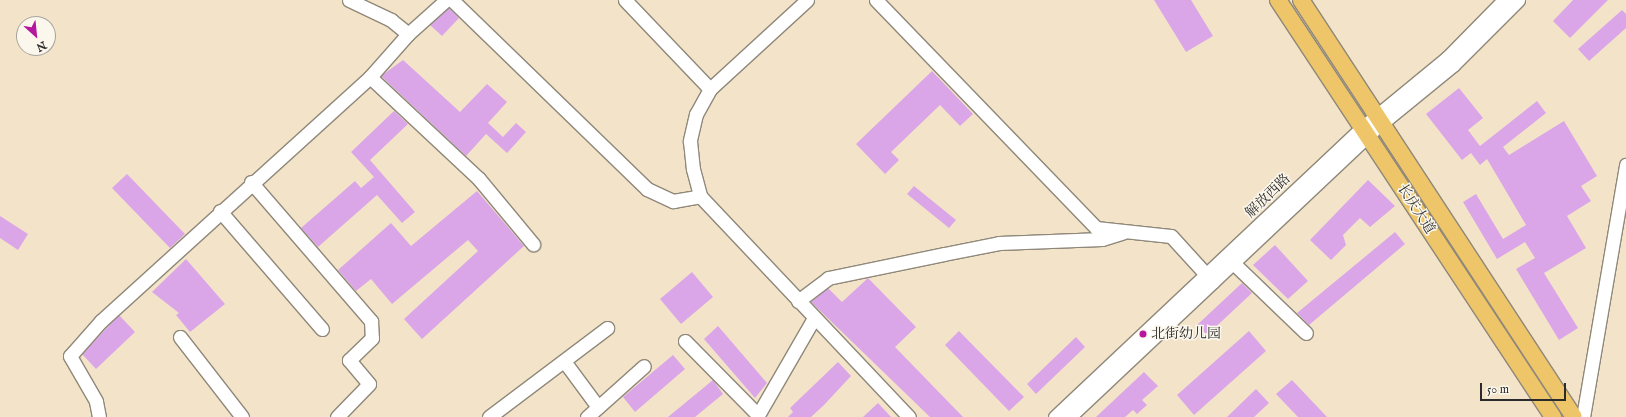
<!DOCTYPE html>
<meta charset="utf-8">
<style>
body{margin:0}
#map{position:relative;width:1626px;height:417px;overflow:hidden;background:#f3e4c9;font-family:"IM FELL English","Noto Serif SC",serif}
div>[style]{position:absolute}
.building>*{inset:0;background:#daa6e8}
.roads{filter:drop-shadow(1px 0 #8f887a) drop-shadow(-1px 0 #8f887a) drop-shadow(0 1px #8f887a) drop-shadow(0 -1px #8f887a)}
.minor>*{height:13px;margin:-6.5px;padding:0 6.5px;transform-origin:6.5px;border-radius:6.5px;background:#fff}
.major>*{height:16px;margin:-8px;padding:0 8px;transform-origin:8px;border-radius:8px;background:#eec569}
.dots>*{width:11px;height:11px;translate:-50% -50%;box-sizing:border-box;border:2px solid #fbf7ec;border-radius:50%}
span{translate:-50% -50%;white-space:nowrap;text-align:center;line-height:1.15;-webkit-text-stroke:3px #fbf7ec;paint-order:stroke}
.street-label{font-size:14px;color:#2b2b2b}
.poi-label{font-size:14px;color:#2b2b2b}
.left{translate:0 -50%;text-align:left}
.north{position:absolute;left:16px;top:16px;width:40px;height:40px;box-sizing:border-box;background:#fbf7ec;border:1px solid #a8a59f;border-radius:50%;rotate:153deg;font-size:11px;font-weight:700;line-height:16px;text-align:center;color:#2b2b2b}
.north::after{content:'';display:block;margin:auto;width:14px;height:18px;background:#b5179e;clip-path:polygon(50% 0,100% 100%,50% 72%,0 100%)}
.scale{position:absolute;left:1480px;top:383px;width:86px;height:18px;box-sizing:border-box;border:2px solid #2b2b2b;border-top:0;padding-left:5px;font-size:12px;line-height:14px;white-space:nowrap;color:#2b2b2b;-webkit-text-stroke:3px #fbf7ec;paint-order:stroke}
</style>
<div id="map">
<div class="building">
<i style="clip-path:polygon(1154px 0,1191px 0,1213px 36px,1186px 52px)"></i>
<i style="clip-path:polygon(1573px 0,1608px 0,1570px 38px,1553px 21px)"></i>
<i style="clip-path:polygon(449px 8px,459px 18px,442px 36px,430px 25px)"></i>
<i style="clip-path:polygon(1622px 10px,1626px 14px,1626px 28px,1589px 61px,1578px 49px)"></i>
<i style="clip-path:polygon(403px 60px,460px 112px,487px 84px,507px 102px,488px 123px,503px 137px,516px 123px,526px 132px,507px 153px,486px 134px,466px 156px,381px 76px)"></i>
<i style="clip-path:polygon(932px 71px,973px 114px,960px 126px,940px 105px,891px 152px,899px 160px,885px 174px,856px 144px)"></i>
<i style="clip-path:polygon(1459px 88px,1483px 118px,1468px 130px,1480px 146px,1537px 101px,1546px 113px,1503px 147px,1509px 155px,1564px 121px,1597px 176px,1581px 186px,1591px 201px,1567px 216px,1586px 248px,1544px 273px,1578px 328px,1559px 340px,1516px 269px,1535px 258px,1525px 242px,1497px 259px,1463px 202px,1476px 194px,1503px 239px,1526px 225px,1487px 159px,1480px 165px,1471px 153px,1462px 160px,1426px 114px)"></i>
<i style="clip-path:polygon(394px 111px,408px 124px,370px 160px,415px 212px,402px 223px,377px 195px,318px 247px,301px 228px,355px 181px,361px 188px,374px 177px,351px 152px)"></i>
<i style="clip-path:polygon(127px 174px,185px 234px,170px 248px,112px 188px)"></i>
<i style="clip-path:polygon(1368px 180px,1395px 206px,1370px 227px,1360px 218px,1343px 235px,1346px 245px,1331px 260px,1310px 240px)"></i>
<i style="clip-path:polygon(914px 186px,956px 220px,949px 228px,907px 194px)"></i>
<i style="clip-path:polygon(477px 191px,524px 246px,422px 339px,404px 319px,478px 251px,468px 240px,392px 304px,371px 279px,356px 291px,338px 270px,391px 223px,411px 246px)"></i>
<i style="clip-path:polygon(0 216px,28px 234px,18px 250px,0 238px)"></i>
<i style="clip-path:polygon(1395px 232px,1405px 244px,1309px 325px,1297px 313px)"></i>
<i style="clip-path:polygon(1275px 245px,1308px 281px,1288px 299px,1253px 265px)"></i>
<i style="clip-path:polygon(186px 259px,225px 304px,190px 332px,176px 315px,179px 313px,152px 292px)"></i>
<i style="clip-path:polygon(692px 272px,713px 297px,681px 324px,660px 299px)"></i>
<i style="clip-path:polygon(868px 278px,916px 327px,895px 347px,963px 417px,930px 417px,811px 302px,828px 288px,842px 302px)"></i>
<i style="clip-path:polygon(1242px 283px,1252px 293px,1207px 335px,1197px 325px)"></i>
<i style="clip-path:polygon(119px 315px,135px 332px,96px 369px,82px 354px)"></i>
<i style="clip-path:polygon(718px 326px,767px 383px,755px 398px,704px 339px)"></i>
<i style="clip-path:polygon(959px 331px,1024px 397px,1009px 411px,945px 345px)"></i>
<i style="clip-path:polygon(1249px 331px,1266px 351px,1194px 415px,1177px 395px)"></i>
<i style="clip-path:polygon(1076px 337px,1085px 347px,1036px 394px,1027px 384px)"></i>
<i style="clip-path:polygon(673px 355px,685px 369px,635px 412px,623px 397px)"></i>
<i style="clip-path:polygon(838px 362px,851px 376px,824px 405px,811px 417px,788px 417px,793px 412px,790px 408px)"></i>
<i style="clip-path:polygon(1144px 372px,1158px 386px,1142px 400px,1147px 405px,1137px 414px,1133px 410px,1125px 417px,1096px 417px)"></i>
<i style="clip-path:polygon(713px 380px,723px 394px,695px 417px,668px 417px)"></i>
<i style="clip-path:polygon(1292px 380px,1327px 417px,1298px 417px,1276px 394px)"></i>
<i style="clip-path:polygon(1256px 389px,1269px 403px,1254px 417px,1227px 417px)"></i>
<i style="clip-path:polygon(878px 403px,891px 417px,863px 417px)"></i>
</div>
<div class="roads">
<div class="minor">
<i style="left:349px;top:0;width:47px;rotate:25.5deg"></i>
<i style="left:391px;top:20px;width:22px;rotate:39deg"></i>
<i style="left:452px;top:0;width:272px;rotate:44.1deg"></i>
<i style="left:647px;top:189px;width:29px;rotate:25deg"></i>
<i style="left:673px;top:201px;width:27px;rotate:-10deg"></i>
<i style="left:625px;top:0;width:123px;rotate:46.3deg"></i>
<i style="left:807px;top:0;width:132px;rotate:137.5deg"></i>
<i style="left:710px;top:89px;width:29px;rotate:119deg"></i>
<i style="left:696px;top:114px;width:28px;rotate:103deg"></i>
<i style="left:690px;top:141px;width:28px;rotate:84deg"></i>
<i style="left:693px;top:169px;width:28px;rotate:75deg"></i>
<i style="left:700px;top:196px;width:304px;rotate:46.6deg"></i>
<i style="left:876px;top:0;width:317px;rotate:46deg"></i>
<i style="left:1096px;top:228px;width:75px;rotate:6.1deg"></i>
<i style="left:1171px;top:236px;width:62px;rotate:47.6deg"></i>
<i style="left:370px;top:77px;width:149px;rotate:43.1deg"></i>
<i style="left:479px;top:179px;width:85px;rotate:50.3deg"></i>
<i style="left:251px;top:182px;width:184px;rotate:49.2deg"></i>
<i style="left:371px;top:321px;width:17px;rotate:87deg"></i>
<i style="left:372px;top:338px;width:32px;rotate:136deg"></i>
<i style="left:349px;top:360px;width:31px;rotate:50deg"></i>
<i style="left:369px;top:384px;width:46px;rotate:134.1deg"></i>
<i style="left:220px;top:211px;width:156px;rotate:49.2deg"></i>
<i style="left:1228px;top:258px;width:108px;rotate:43.9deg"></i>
<i style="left:798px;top:301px;width:38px;rotate:-37deg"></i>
<i style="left:828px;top:278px;width:118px;rotate:-11.7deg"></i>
<i style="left:944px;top:254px;width:56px;rotate:-11.3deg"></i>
<i style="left:999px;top:243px;width:103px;rotate:-2.2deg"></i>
<i style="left:1102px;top:239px;width:21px;rotate:-17deg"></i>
<i style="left:180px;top:337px;width:101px;rotate:52.2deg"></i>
<i style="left:685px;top:341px;width:104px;rotate:45.4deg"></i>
<i style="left:758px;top:415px;width:112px;rotate:-60deg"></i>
<i style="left:564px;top:361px;width:57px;rotate:53.5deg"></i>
<i style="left:99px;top:417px;width:16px;rotate:-101deg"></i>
<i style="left:96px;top:401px;width:52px;rotate:-120deg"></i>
<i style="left:70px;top:356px;width:47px;rotate:-48.5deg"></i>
<i style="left:101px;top:321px;width:363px;rotate:-42.2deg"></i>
<i style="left:370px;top:77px;width:57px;rotate:-48.5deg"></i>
<i style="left:408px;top:34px;width:51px;rotate:-41.8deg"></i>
<i style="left:489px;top:417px;width:148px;rotate:-37deg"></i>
<i style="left:587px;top:417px;width:76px;rotate:-41.8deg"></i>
<i style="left:1055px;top:417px;width:423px;rotate:-43.3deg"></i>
<i style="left:1363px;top:127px;width:109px;rotate:-39.4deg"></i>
<i style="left:1447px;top:58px;width:81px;rotate:-45.5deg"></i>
<i style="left:1069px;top:417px;width:423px;rotate:-43.3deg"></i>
<i style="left:1377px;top:127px;width:98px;rotate:-39.2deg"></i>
<i style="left:1453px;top:65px;width:92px;rotate:-45deg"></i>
<i style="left:1583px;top:417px;width:256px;rotate:-80.3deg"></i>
</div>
<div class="major">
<i style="left:1278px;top:0;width:500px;rotate:56.6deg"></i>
<i style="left:1301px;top:0;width:498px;rotate:56.8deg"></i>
</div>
</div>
<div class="dots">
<i style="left:1143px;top:334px;background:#b5179e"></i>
</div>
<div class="street-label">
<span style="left:1268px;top:196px;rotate:-44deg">解放西路</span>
<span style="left:1416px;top:209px;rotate:57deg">长庆大道</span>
</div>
<div class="poi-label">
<span class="left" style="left:1151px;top:334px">北街幼儿园</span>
</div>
<div class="north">N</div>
<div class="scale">50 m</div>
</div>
